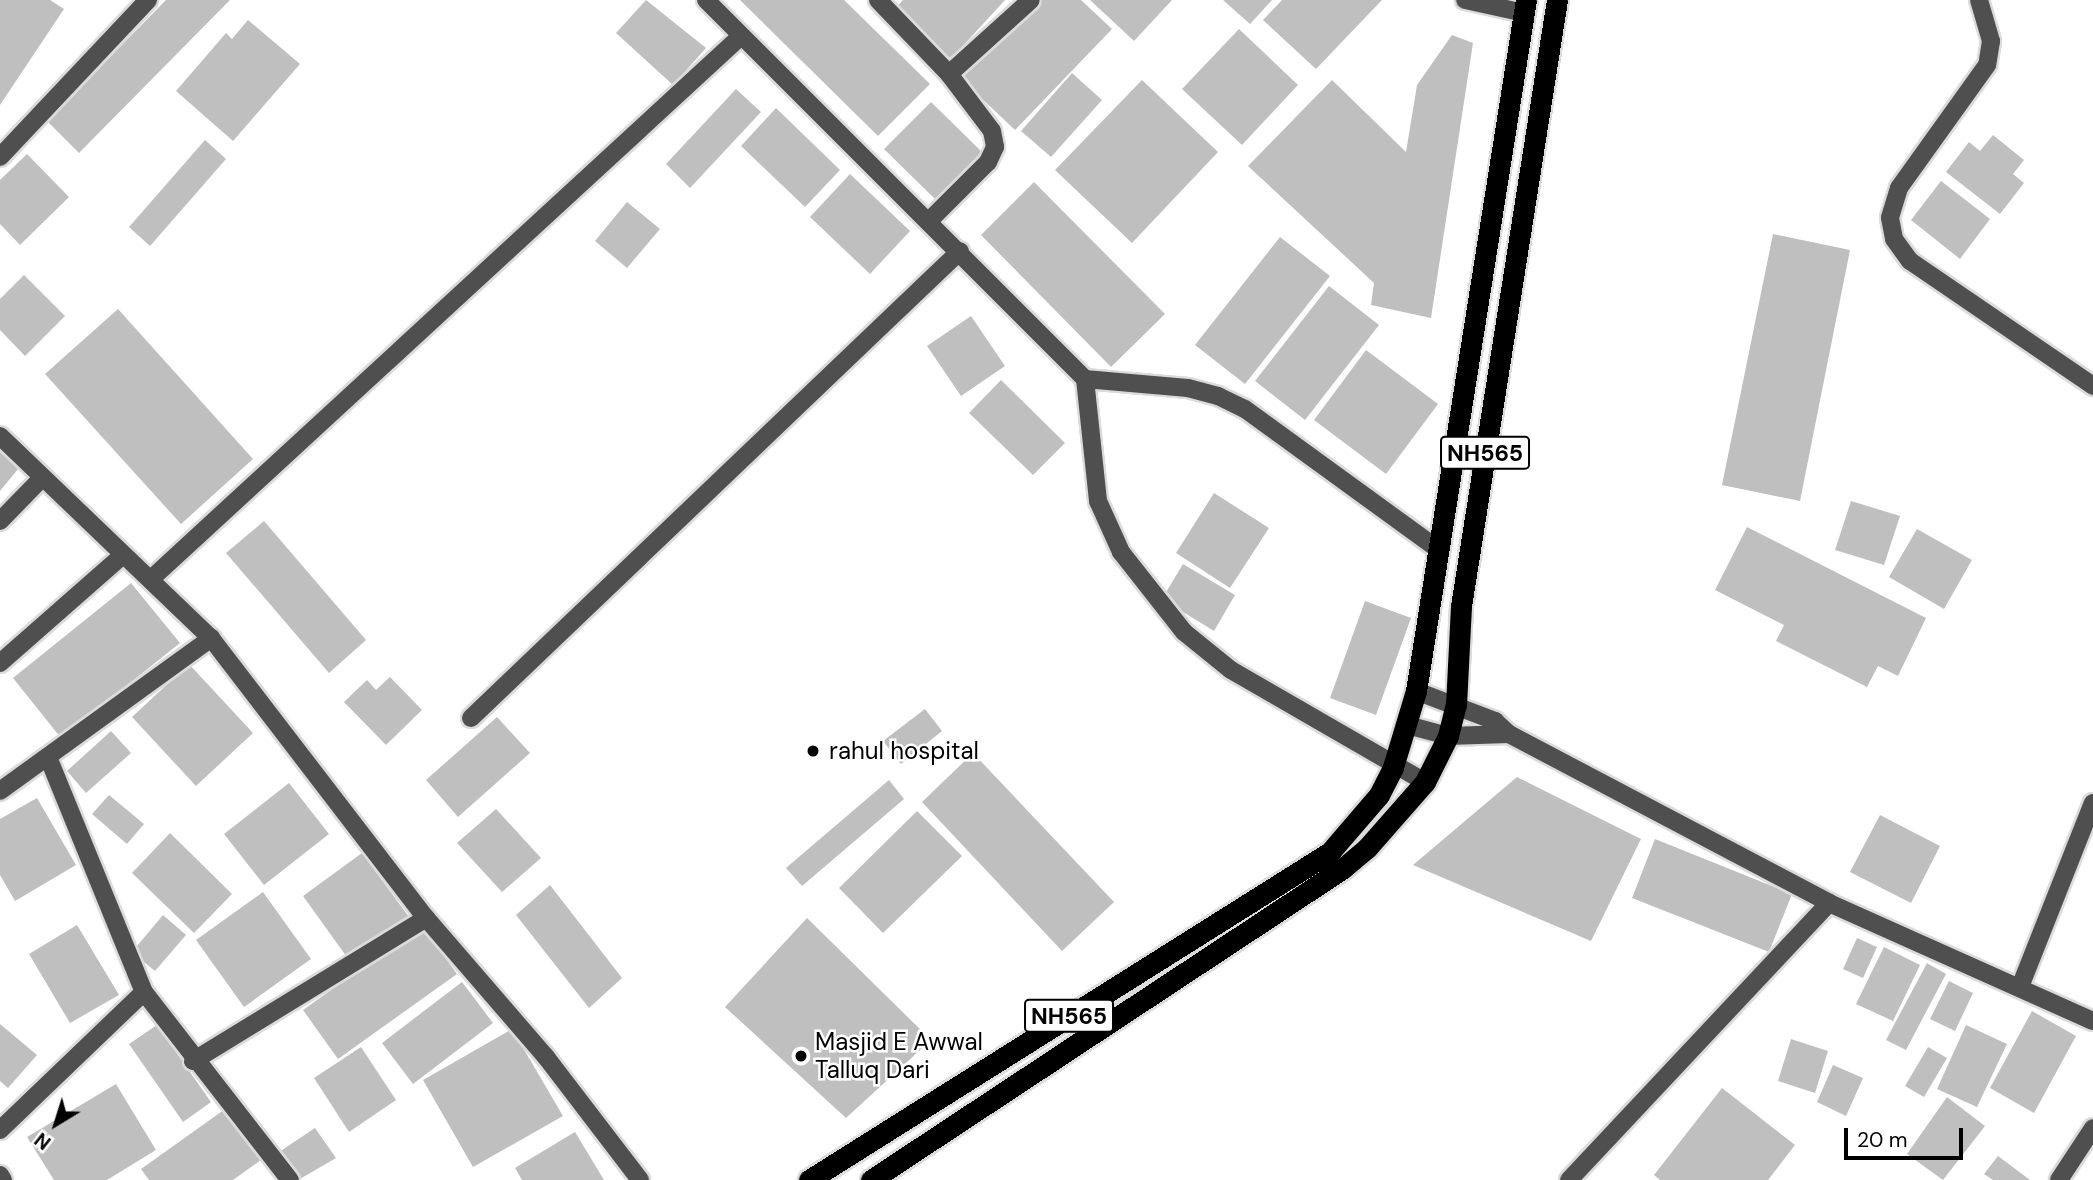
<!DOCTYPE html>
<style>
body{margin:0}
#map{position:relative;width:2093px;height:1180px;overflow:hidden;background:#fff;font-family:"DM Sans",sans-serif}
div>[style]{position:absolute}
.building>*{inset:0;background:#bfbfbf}
.roads{filter:drop-shadow(2px 0 #dbdbdb) drop-shadow(-2px 0 #dbdbdb) drop-shadow(0 2px #dbdbdb) drop-shadow(0 -2px #dbdbdb)}
.minor>*{height:18px;margin:-9px;padding:0 9px;transform-origin:9px;border-radius:9px;background:#4f4f4f}
.highway>*{height:21px;margin:-10.5px;padding:0 10.5px;transform-origin:10.5px;border-radius:10.5px;background:#000}
.dots>*{width:19px;height:19px;translate:-50% -50%;box-sizing:border-box;border:4px solid #fff;border-radius:50%}
span{translate:-50% -50%;white-space:nowrap;text-align:center;line-height:1.15;-webkit-text-stroke:5px #fff;paint-order:stroke}
.shield-label span{padding:2px 5px;background:#fff;border:2px solid;border-radius:5px;-webkit-text-stroke-width:0}
.shield-label{font-size:23px;color:#000;font-weight:700}
.poi-label{font-size:24px;color:#000}
.left{translate:0 -50%;text-align:left}
.north{position:absolute;left:21px;top:1089px;width:70px;height:70px;-webkit-text-stroke:5px #fff;paint-order:stroke;rotate:218deg;font-size:19px;font-weight:700;line-height:28px;text-align:center;color:#000}
.north::after{content:'';display:block;margin:auto;width:24px;height:32px;background:#000;clip-path:polygon(50% 0,100% 100%,50% 72%,0 100%)}
.scale{position:absolute;left:1844px;top:1128px;width:119px;height:32px;box-sizing:border-box;border:4px solid #000;border-top:0;padding-left:9px;font-size:21px;line-height:24px;white-space:nowrap;color:#000;-webkit-text-stroke:5px #fff;paint-order:stroke}
</style>
<div id="map">
<div class="building">
<i style="clip-path:polygon(0 0,50px 0,64px 9px,0 105px)"></i>
<i style="clip-path:polygon(166px 0,230px 0,79px 153px,47px 121px)"></i>
<i style="clip-path:polygon(646px 0,706px 48px,673px 85px,616px 33px)"></i>
<i style="clip-path:polygon(740px 0,844px 0,930px 84px,878px 136px)"></i>
<i style="clip-path:polygon(903px 0,1005px 0,949px 61px,894px 10px)"></i>
<i style="clip-path:polygon(1037px 0,1081px 0,1112px 29px,1015px 130px,961px 79px)"></i>
<i style="clip-path:polygon(1090px 0,1172px 0,1134px 41px)"></i>
<i style="clip-path:polygon(1223px 0,1272px 0,1250px 24px)"></i>
<i style="clip-path:polygon(1282px 0,1382px 0,1316px 69px,1263px 20px)"></i>
<i style="clip-path:polygon(248px 20px,300px 64px,233px 141px,176px 91px,226px 33px,232px 39px)"></i>
<i style="clip-path:polygon(1239px 29px,1298px 85px,1242px 145px,1182px 89px)"></i>
<i style="clip-path:polygon(1452px 35px,1473px 43px,1431px 318px,1371px 305px,1374px 283px,1248px 166px,1332px 80px,1406px 152px,1417px 85px)"></i>
<i style="clip-path:polygon(1072px 73px,1102px 100px,1051px 157px,1021px 131px)"></i>
<i style="clip-path:polygon(1142px 80px,1218px 152px,1132px 243px,1055px 170px)"></i>
<i style="clip-path:polygon(736px 89px,761px 112px,690px 188px,666px 164px)"></i>
<i style="clip-path:polygon(931px 102px,982px 152px,935px 199px,884px 149px)"></i>
<i style="clip-path:polygon(776px 108px,840px 170px,805px 207px,741px 146px)"></i>
<i style="clip-path:polygon(1993px 135px,2024px 160px,2013px 174px,2024px 183px,2000px 214px,1946px 172px,1969px 142px,1980px 151px)"></i>
<i style="clip-path:polygon(205px 140px,226px 159px,150px 246px,129px 227px)"></i>
<i style="clip-path:polygon(27px 154px,69px 197px,20px 245px,0 224px,0 180px)"></i>
<i style="clip-path:polygon(850px 174px,910px 231px,870px 274px,810px 217px)"></i>
<i style="clip-path:polygon(1941px 181px,1990px 219px,1960px 259px,1911px 220px)"></i>
<i style="clip-path:polygon(1034px 182px,1165px 314px,1111px 367px,981px 235px)"></i>
<i style="clip-path:polygon(627px 202px,660px 229px,627px 268px,595px 241px)"></i>
<i style="clip-path:polygon(1773px 234px,1850px 250px,1800px 501px,1722px 485px)"></i>
<i style="clip-path:polygon(1280px 237px,1330px 276px,1245px 384px,1195px 345px)"></i>
<i style="clip-path:polygon(24px 275px,65px 316px,25px 356px,0 330px,0 299px)"></i>
<i style="clip-path:polygon(1329px 286px,1379px 325px,1305px 420px,1255px 381px)"></i>
<i style="clip-path:polygon(118px 309px,253px 459px,181px 524px,45px 374px)"></i>
<i style="clip-path:polygon(971px 316px,1005px 366px,961px 396px,927px 346px)"></i>
<i style="clip-path:polygon(1366px 350px,1438px 404px,1386px 474px,1314px 420px)"></i>
<i style="clip-path:polygon(1001px 380px,1065px 443px,1033px 475px,969px 413px)"></i>
<i style="clip-path:polygon(0 444px,23px 463px,0 491px)"></i>
<i style="clip-path:polygon(1214px 493px,1269px 528px,1230px 588px,1176px 553px)"></i>
<i style="clip-path:polygon(1851px 501px,1900px 516px,1884px 565px,1835px 550px)"></i>
<i style="clip-path:polygon(264px 521px,366px 640px,329px 673px,226px 553px)"></i>
<i style="clip-path:polygon(1747px 527px,1926px 618px,1898px 676px,1878px 666px,1867px 687px,1776px 641px,1784px 625px,1715px 590px)"></i>
<i style="clip-path:polygon(1917px 529px,1972px 560px,1944px 609px,1889px 577px)"></i>
<i style="clip-path:polygon(1183px 564px,1235px 595px,1214px 631px,1162px 599px)"></i>
<i style="clip-path:polygon(131px 583px,180px 643px,61px 738px,13px 678px)"></i>
<i style="clip-path:polygon(1365px 601px,1411px 618px,1376px 715px,1330px 698px)"></i>
<i style="clip-path:polygon(189px 664px,253px 733px,196px 786px,132px 717px)"></i>
<i style="clip-path:polygon(390px 677px,422px 710px,386px 745px,344px 702px,367px 680px,376px 690px)"></i>
<i style="clip-path:polygon(925px 709px,942px 731px,901px 764px,883px 741px)"></i>
<i style="clip-path:polygon(497px 717px,530px 753px,458px 817px,426px 780px)"></i>
<i style="clip-path:polygon(111px 731px,131px 753px,86px 793px,67px 771px)"></i>
<i style="clip-path:polygon(973px 753px,1114px 902px,1062px 951px,922px 802px)"></i>
<i style="clip-path:polygon(1517px 777px,1641px 839px,1591px 941px,1413px 865px)"></i>
<i style="clip-path:polygon(889px 780px,904px 799px,802px 886px,786px 868px)"></i>
<i style="clip-path:polygon(289px 783px,329px 834px,264px 885px,224px 834px)"></i>
<i style="clip-path:polygon(109px 795px,144px 824px,127px 844px,92px 814px)"></i>
<i style="clip-path:polygon(37px 798px,76px 865px,15px 901px,0 875px,0 819px)"></i>
<i style="clip-path:polygon(496px 809px,541px 858px,502px 892px,457px 843px)"></i>
<i style="clip-path:polygon(917px 811px,962px 856px,883px 933px,839px 888px)"></i>
<i style="clip-path:polygon(1880px 815px,1940px 846px,1911px 903px,1850px 872px)"></i>
<i style="clip-path:polygon(170px 833px,232px 894px,194px 933px,132px 873px)"></i>
<i style="clip-path:polygon(1655px 839px,1792px 894px,1769px 952px,1632px 898px)"></i>
<i style="clip-path:polygon(362px 853px,409px 917px,349px 960px,303px 896px)"></i>
<i style="clip-path:polygon(550px 885px,622px 978px,589px 1008px,516px 915px)"></i>
<i style="clip-path:polygon(263px 892px,311px 959px,244px 1007px,196px 940px)"></i>
<i style="clip-path:polygon(163px 915px,186px 935px,155px 971px,132px 952px)"></i>
<i style="clip-path:polygon(807px 918px,931px 1040px,846px 1118px,725px 1007px)"></i>
<i style="clip-path:polygon(77px 925px,119px 995px,70px 1023px,29px 954px)"></i>
<i style="clip-path:polygon(422px 925px,457px 974px,338px 1059px,303px 1010px)"></i>
<i style="clip-path:polygon(1857px 938px,1877px 947px,1863px 978px,1843px 969px)"></i>
<i style="clip-path:polygon(1884px 947px,1920px 965px,1893px 1021px,1856px 1004px)"></i>
<i style="clip-path:polygon(1927px 963px,1946px 974px,1906px 1050px,1886px 1040px)"></i>
<i style="clip-path:polygon(1949px 981px,1973px 993px,1955px 1031px,1930px 1019px)"></i>
<i style="clip-path:polygon(462px 982px,493px 1023px,413px 1084px,382px 1043px)"></i>
<i style="clip-path:polygon(2032px 1011px,2076px 1036px,2034px 1113px,1990px 1088px)"></i>
<i style="clip-path:polygon(0 1024px,37px 1055px,8px 1088px,0 1081px)"></i>
<i style="clip-path:polygon(157px 1025px,211px 1102px,183px 1122px,129px 1044px)"></i>
<i style="clip-path:polygon(1966px 1025px,2007px 1044px,1977px 1107px,1937px 1089px)"></i>
<i style="clip-path:polygon(512px 1029px,563px 1116px,473px 1167px,423px 1080px)"></i>
<i style="clip-path:polygon(1791px 1039px,1828px 1051px,1815px 1093px,1778px 1081px)"></i>
<i style="clip-path:polygon(361px 1047px,396px 1100px,349px 1132px,314px 1078px)"></i>
<i style="clip-path:polygon(1928px 1047px,1947px 1058px,1924px 1097px,1905px 1086px)"></i>
<i style="clip-path:polygon(1833px 1065px,1863px 1078px,1846px 1116px,1817px 1102px)"></i>
<i style="clip-path:polygon(116px 1084px,156px 1150px,107px 1180px,54px 1180px,27px 1137px)"></i>
<i style="clip-path:polygon(1722px 1088px,1795px 1145px,1768px 1180px,1660px 1180px,1654px 1175px)"></i>
<i style="clip-path:polygon(1947px 1097px,1985px 1126px,1943px 1180px,1907px 1154px)"></i>
<i style="clip-path:polygon(228px 1107px,265px 1157px,233px 1180px,149px 1180px,141px 1169px)"></i>
<i style="clip-path:polygon(315px 1128px,336px 1158px,298px 1180px,279px 1152px)"></i>
<i style="clip-path:polygon(575px 1132px,604px 1180px,522px 1180px,515px 1168px)"></i>
<i style="clip-path:polygon(1998px 1156px,2030px 1180px,1993px 1180px,1984px 1174px)"></i>
</div>
<div class="roads">
<div class="minor">
<i style="left:706px;top:0;width:536px;rotate:45deg"></i>
<i style="left:1085px;top:379px;width:123px;rotate:83.9deg"></i>
<i style="left:1098px;top:501px;width:56px;rotate:65.7deg"></i>
<i style="left:1121px;top:552px;width:102px;rotate:51.8deg"></i>
<i style="left:1184px;top:632px;width:60px;rotate:39deg"></i>
<i style="left:1231px;top:670px;width:224px;rotate:30deg"></i>
<i style="left:878px;top:0;width:103px;rotate:46.2deg"></i>
<i style="left:949px;top:74px;width:71px;rotate:53deg"></i>
<i style="left:992px;top:131px;width:16px;rotate:79deg"></i>
<i style="left:995px;top:147px;width:17px;rotate:115deg"></i>
<i style="left:988px;top:162px;width:83px;rotate:135deg"></i>
<i style="left:1465px;top:0;width:60px;rotate:12.4deg"></i>
<i style="left:1979px;top:0;width:43px;rotate:73.7deg"></i>
<i style="left:1991px;top:41px;width:24px;rotate:99deg"></i>
<i style="left:1987px;top:65px;width:151px;rotate:125.6deg"></i>
<i style="left:1899px;top:188px;width:31px;rotate:107deg"></i>
<i style="left:1890px;top:218px;width:21px;rotate:79deg"></i>
<i style="left:1894px;top:239px;width:27px;rotate:54deg"></i>
<i style="left:1910px;top:261px;width:222px;rotate:34.3deg"></i>
<i style="left:949px;top:74px;width:110px;rotate:-42.1deg"></i>
<i style="left:0;top:157px;width:216px;rotate:-46.7deg"></i>
<i style="left:1085px;top:379px;width:103px;rotate:5deg"></i>
<i style="left:1188px;top:388px;width:31px;rotate:15deg"></i>
<i style="left:1218px;top:396px;width:30px;rotate:26deg"></i>
<i style="left:1245px;top:409px;width:236px;rotate:36deg"></i>
<i style="left:0;top:436px;width:292px;rotate:43.8deg"></i>
<i style="left:211px;top:638px;width:353px;rotate:52.5deg"></i>
<i style="left:426px;top:918px;width:184px;rotate:49.2deg"></i>
<i style="left:546px;top:1057px;width:155px;rotate:52.6deg"></i>
<i style="left:0;top:521px;width:60px;rotate:-45.7deg"></i>
<i style="left:151px;top:579px;width:802px;rotate:-42.62deg"></i>
<i style="left:0;top:663px;width:164px;rotate:-41.3deg"></i>
<i style="left:1416px;top:691px;width:85px;rotate:20.8deg"></i>
<i style="left:1495px;top:721px;width:19px;rotate:43deg"></i>
<i style="left:1509px;top:734px;width:362px;rotate:27.8deg"></i>
<i style="left:1829px;top:903px;width:289px;rotate:24.1deg"></i>
<i style="left:471px;top:718px;width:676px;rotate:-43.68deg"></i>
<i style="left:1407px;top:725px;width:42px;rotate:15deg"></i>
<i style="left:1448px;top:736px;width:61px;rotate:-1.9deg"></i>
<i style="left:48px;top:757px;width:254px;rotate:67.8deg"></i>
<i style="left:144px;top:992px;width:238px;rotate:52.2deg"></i>
<i style="left:0;top:791px;width:261px;rotate:-35.9deg"></i>
<i style="left:2020px;top:987px;width:198px;rotate:-68.4deg"></i>
<i style="left:193px;top:1061px;width:273px;rotate:-31.5deg"></i>
<i style="left:0;top:1130px;width:199px;rotate:-43.8deg"></i>
<i style="left:0;top:1175px;width:6px;rotate:59deg"></i>
<i style="left:1569px;top:1180px;width:380px;rotate:-46.8deg"></i>
<i style="left:2059px;top:1180px;width:62px;rotate:-56.8deg"></i>
</div>
<div class="highway">
<i style="left:809px;top:1180px;width:616px;rotate:-32.19deg"></i>
<i style="left:1330px;top:852px;width:75px;rotate:-49.3deg"></i>
<i style="left:1379px;top:795px;width:31px;rotate:-63deg"></i>
<i style="left:1393px;top:767px;width:79px;rotate:-73.2deg"></i>
<i style="left:1416px;top:691px;width:700px;rotate:-80.96deg"></i>
<i style="left:871px;top:1180px;width:564px;rotate:-33.44deg"></i>
<i style="left:1342px;top:869px;width:33px;rotate:-40deg"></i>
<i style="left:1367px;top:848px;width:88px;rotate:-48.7deg"></i>
<i style="left:1425px;top:782px;width:51px;rotate:-63.4deg"></i>
<i style="left:1448px;top:736px;width:32px;rotate:-76deg"></i>
<i style="left:1456px;top:705px;width:99px;rotate:-87.1deg"></i>
<i style="left:1461px;top:606px;width:614px;rotate:-81deg"></i>
</div>
</div>
<div class="dots">
<i style="left:813px;top:751px;background:#000"></i>
<i style="left:801px;top:1056px;background:#000"></i>
</div>
<div class="shield-label">
<span style="left:1485px;top:453px">NH565</span>
<span style="left:1069px;top:1016px">NH565</span>
</div>
<div class="poi-label">
<span class="left" style="left:829px;top:751px">rahul hospital</span>
<span class="left" style="left:815px;top:1056px">Masjid E Awwal<br>Talluq Dari</span>
</div>
<div class="north">N</div>
<div class="scale">20 m</div>
</div>
